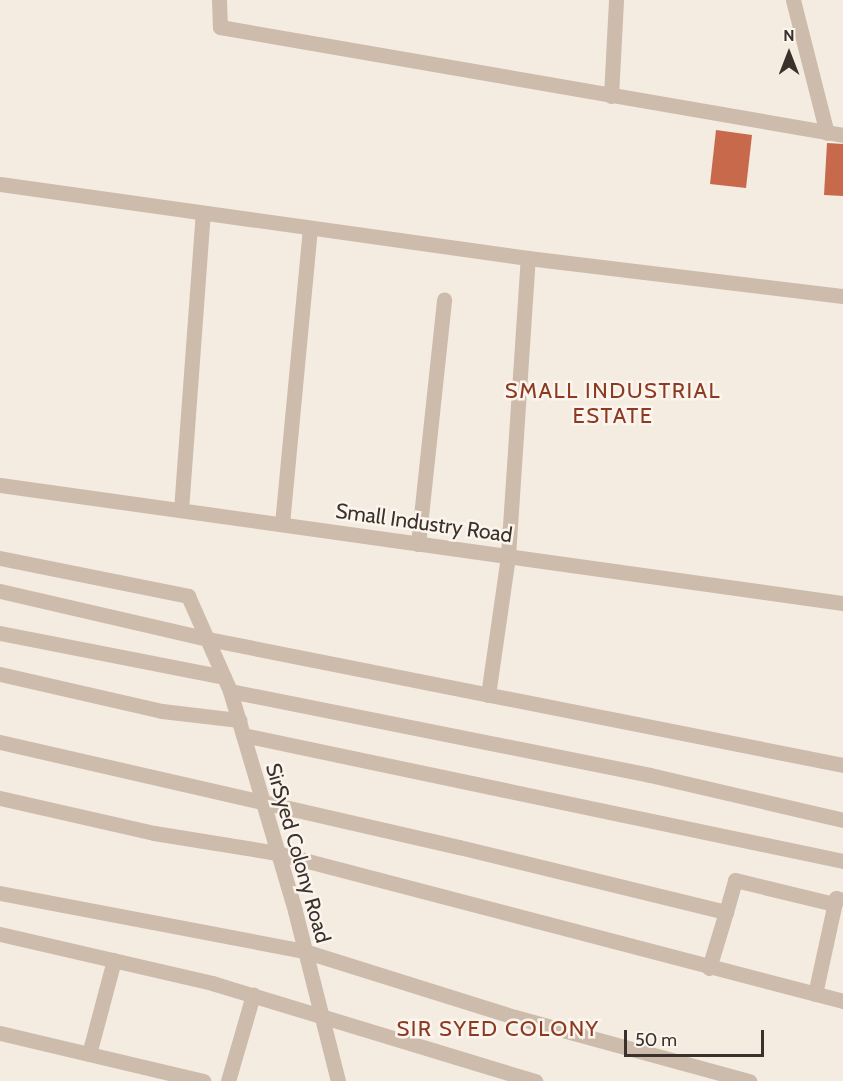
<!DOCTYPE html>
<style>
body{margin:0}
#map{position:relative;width:843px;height:1081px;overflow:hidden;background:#f4ebe1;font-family:Cabin,sans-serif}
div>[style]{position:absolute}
.building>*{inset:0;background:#c8694b}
.minor>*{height:15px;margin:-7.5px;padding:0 7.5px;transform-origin:7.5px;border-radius:7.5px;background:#cdbbac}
span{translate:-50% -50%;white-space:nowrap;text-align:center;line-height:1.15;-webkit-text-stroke:5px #fbf5ee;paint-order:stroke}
.street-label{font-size:21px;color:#3b302b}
.neighbourhood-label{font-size:22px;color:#8c3b22;letter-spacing:1.5px}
.north{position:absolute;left:759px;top:24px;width:60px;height:60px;-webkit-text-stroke:4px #fbf5ee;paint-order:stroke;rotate:0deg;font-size:16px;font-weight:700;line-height:24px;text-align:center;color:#3b302b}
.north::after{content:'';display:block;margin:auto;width:21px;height:27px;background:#3b302b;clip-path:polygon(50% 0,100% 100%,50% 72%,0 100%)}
.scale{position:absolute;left:624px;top:1030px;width:140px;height:27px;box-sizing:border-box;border:3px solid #3b302b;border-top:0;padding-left:8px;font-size:18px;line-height:21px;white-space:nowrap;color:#3b302b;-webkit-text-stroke:4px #fbf5ee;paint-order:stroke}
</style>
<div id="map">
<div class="building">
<i style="clip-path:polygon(716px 130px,752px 135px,746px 188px,710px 184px)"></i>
<i style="clip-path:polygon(827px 143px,843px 144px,843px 196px,824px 195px)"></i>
</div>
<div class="minor">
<i style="left:219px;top:0;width:27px;rotate:88deg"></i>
<i style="left:220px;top:27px;width:632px;rotate:9.83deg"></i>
<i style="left:793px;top:0;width:137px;rotate:75.7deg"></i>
<i style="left:611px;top:96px;width:96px;rotate:-87deg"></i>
<i style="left:0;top:184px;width:533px;rotate:7.98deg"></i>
<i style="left:528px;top:258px;width:317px;rotate:6.9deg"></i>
<i style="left:0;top:485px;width:851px;rotate:7.97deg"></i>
<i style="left:181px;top:510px;width:298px;rotate:-85.8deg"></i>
<i style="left:282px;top:524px;width:297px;rotate:-84.6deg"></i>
<i style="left:418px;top:544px;width:246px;rotate:-83.9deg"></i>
<i style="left:0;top:558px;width:192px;rotate:11.4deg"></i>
<i style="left:188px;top:596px;width:104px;rotate:66.1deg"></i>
<i style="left:230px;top:691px;width:229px;rotate:73.5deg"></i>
<i style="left:295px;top:911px;width:175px;rotate:75.8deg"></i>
<i style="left:0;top:591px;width:213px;rotate:13deg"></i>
<i style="left:208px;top:639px;width:647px;rotate:11.22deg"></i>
<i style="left:0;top:633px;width:228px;rotate:11.1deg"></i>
<i style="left:0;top:674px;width:166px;rotate:12.9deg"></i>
<i style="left:162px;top:711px;width:78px;rotate:6.7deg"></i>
<i style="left:230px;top:691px;width:428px;rotate:11.3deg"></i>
<i style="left:650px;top:775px;width:198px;rotate:13.1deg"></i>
<i style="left:488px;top:695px;width:140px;rotate:-81.8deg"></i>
<i style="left:508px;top:556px;width:299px;rotate:-86.2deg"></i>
<i style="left:243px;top:735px;width:613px;rotate:11.86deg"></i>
<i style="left:0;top:742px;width:471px;rotate:12.9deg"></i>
<i style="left:459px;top:847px;width:275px;rotate:13.7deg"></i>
<i style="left:726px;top:912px;width:33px;rotate:-74deg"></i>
<i style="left:735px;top:880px;width:102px;rotate:13.6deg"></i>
<i style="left:0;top:798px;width:158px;rotate:12.8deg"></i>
<i style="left:154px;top:833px;width:125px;rotate:9.2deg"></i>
<i style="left:277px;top:853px;width:585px;rotate:14.65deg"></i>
<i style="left:0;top:893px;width:309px;rotate:10.8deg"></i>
<i style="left:304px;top:951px;width:221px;rotate:17.4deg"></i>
<i style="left:515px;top:1017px;width:243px;rotate:15.3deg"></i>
<i style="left:0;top:934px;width:218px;rotate:13deg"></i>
<i style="left:212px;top:983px;width:338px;rotate:16.9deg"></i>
<i style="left:709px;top:968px;width:59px;rotate:-73.1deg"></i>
<i style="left:815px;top:994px;width:98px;rotate:-77.7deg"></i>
<i style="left:836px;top:898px;width:3px;rotate:18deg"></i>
<i style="left:0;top:1033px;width:209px;rotate:13.3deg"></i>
<i style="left:89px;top:1054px;width:97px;rotate:-75.1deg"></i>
<i style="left:228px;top:1081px;width:90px;rotate:-73.8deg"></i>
</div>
<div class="street-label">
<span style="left:424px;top:523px;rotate:8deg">Small Industry Road</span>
<span style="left:298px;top:853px;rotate:74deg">SirSyed Colony Road</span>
</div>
<div class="neighbourhood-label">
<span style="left:613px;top:403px">SMALL INDUSTRIAL<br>ESTATE</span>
<span style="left:498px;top:1029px">SIR SYED COLONY</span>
</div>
<div class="north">N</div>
<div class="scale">50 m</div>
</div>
